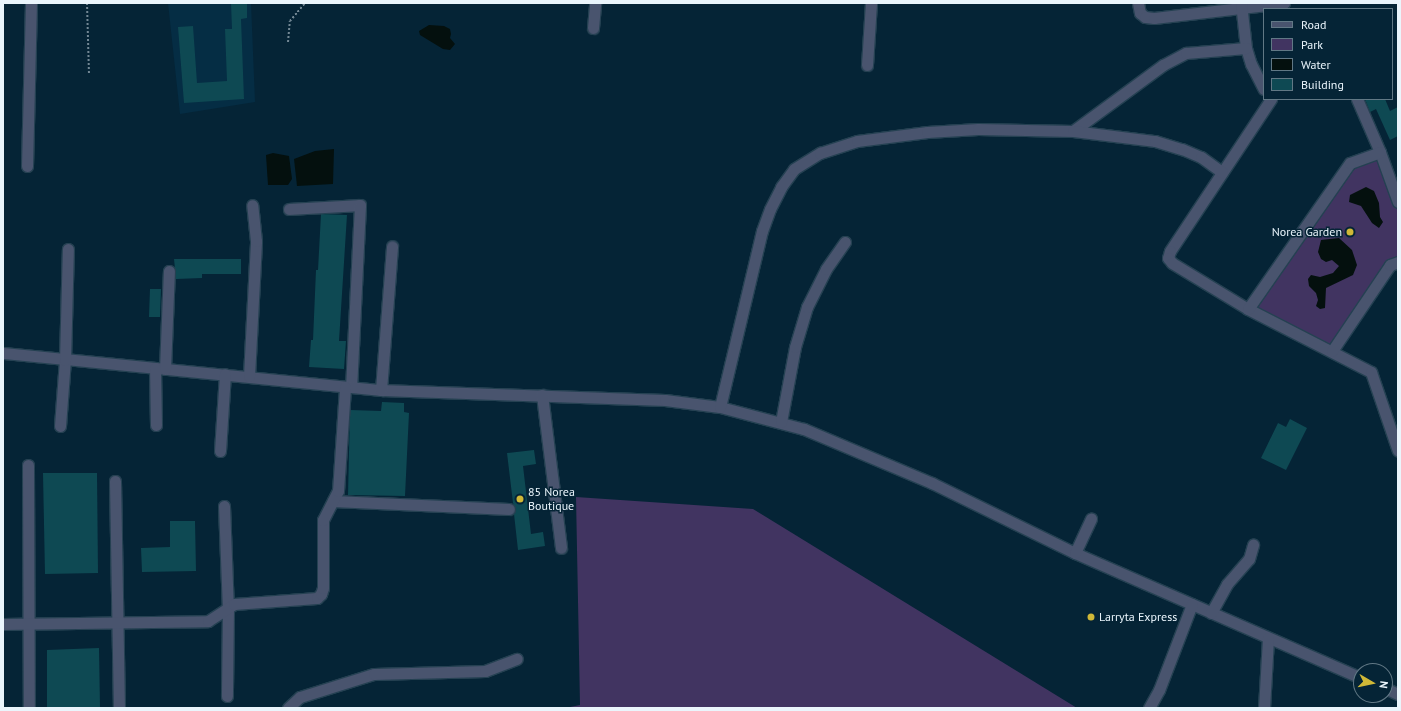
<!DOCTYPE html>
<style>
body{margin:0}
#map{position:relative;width:1401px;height:711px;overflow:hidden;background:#052436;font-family:"PT Sans",sans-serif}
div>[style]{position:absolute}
.built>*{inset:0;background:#052d44}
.green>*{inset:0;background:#413461}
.water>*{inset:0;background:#04100e}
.building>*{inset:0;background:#0e4953}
.path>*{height:2px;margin-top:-1px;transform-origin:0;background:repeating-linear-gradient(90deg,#728794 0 2px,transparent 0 4px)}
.roads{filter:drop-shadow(1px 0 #254152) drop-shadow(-1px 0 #254152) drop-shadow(0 1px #254152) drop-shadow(0 -1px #254152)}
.minor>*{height:11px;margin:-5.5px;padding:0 5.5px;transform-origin:5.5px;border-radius:5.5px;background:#49546e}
.dots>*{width:11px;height:11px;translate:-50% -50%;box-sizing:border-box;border:2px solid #052436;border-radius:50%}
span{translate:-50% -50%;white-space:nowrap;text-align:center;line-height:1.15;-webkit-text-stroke:3px #052436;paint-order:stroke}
.poi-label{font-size:12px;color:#eaf5fc}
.right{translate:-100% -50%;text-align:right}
.left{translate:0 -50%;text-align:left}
.frame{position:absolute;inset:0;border:4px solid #eaf5fc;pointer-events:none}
.legend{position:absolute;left:1263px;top:8px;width:130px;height:92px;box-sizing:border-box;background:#052436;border:1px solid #617885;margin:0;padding:5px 7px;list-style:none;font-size:12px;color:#eaf5fc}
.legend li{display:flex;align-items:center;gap:8px;height:20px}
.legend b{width:20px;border:1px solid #617885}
.north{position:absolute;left:1353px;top:663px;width:40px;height:40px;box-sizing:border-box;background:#052436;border:1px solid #617885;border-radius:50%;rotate:99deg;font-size:11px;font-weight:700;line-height:16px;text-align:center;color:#eaf5fc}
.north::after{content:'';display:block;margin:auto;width:14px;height:18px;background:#d0b837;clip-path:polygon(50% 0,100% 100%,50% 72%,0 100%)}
</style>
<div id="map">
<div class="built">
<i style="clip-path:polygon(168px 3px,251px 3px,255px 102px,180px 114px)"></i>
</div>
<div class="green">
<i style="clip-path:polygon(1380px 152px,1398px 202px,1398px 262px,1332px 351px,1248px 309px,1350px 163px)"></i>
<i style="clip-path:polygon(576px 497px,753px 509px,1077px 708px,565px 708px,580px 705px)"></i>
</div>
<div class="water">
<i style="clip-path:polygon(429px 25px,444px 26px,450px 29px,451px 34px,450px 38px,455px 44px,450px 50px,443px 49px,420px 35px,419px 31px)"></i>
<i style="clip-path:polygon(334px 149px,333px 184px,297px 186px,294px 159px,315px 151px)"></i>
<i style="clip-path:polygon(273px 153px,289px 156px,292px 179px,288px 185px,268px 185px,266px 155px)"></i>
<i style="clip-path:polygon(1366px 187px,1374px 191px,1379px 203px,1380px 217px,1383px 222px,1379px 228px,1372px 223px,1361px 206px,1349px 202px,1350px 195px)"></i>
<i style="clip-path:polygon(1339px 238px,1352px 250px,1357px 265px,1353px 275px,1326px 288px,1325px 308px,1320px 309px,1316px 306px,1318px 300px,1316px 293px,1309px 286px,1308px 279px,1311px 275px,1320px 277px,1333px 273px,1339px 266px,1332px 260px,1326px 262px,1321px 259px,1318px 252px,1321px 240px)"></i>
</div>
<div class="building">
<i style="clip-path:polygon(231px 3px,247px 3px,247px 18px,241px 19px,244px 99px,184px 103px,178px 27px,193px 26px,197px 83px,227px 81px,225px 29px,232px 29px)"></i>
<i style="clip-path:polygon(1365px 99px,1385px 99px,1390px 111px,1398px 107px,1398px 136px,1390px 140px,1376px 109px,1370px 112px)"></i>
<i style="clip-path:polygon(321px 214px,347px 215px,339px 341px,346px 341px,344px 369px,309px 367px,311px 340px,313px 340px,316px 270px,318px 270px)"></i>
<i style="clip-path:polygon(174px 259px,241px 259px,241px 274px,202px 274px,202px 278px,176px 279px)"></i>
<i style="clip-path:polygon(150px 289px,161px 289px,160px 317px,149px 317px)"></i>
<i style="clip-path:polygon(382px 402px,404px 403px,404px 412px,409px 413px,405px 496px,348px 495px,350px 410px,381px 411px)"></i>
<i style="clip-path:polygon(1290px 419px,1307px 428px,1286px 470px,1261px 458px,1278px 423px,1286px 427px)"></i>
<i style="clip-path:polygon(534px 450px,536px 464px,523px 466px,531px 534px,543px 532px,545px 546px,518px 550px,514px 514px,516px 509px,513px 503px,507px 453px)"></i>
<i style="clip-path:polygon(43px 473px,97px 473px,98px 573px,45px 574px)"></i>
<i style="clip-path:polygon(170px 521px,195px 521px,196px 571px,142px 572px,141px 548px,170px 547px)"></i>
<i style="clip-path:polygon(99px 648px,100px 708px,47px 708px,47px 650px)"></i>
</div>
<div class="path">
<i style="left:87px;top:3px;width:72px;rotate:88.4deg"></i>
<i style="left:288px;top:42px;width:21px;rotate:-85deg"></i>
<i style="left:290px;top:21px;width:23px;rotate:-50deg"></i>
</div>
<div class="roads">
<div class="minor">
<i style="left:1138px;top:3px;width:10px;rotate:79deg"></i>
<i style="left:1140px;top:13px;width:6px;rotate:39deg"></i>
<i style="left:1145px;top:17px;width:9px;rotate:6deg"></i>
<i style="left:1154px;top:18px;width:131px;rotate:-6.6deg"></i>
<i style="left:1241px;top:3px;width:45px;rotate:83.7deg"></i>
<i style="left:1246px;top:48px;width:17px;rotate:73deg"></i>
<i style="left:1251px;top:64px;width:28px;rotate:63deg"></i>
<i style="left:593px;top:28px;width:25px;rotate:-85deg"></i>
<i style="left:867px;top:65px;width:62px;rotate:-86.3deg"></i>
<i style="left:1271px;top:99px;width:182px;rotate:123.6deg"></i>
<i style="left:1170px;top:251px;width:7px;rotate:106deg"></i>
<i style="left:1168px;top:258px;width:6px;rotate:51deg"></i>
<i style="left:1172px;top:263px;width:89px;rotate:31.2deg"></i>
<i style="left:1248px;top:309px;width:138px;rotate:27.1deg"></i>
<i style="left:1371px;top:372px;width:83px;rotate:71.1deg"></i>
<i style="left:1357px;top:99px;width:58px;rotate:66.5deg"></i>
<i style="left:1380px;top:152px;width:53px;rotate:70.2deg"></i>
<i style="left:1073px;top:131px;width:112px;rotate:-36.3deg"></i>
<i style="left:1163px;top:65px;width:26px;rotate:-28deg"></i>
<i style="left:1186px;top:53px;width:60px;rotate:-4.8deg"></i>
<i style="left:27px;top:166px;width:163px;rotate:-88.6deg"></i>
<i style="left:289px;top:209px;width:71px;rotate:-3.2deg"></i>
<i style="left:360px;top:205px;width:182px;rotate:92.8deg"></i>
<i style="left:1248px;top:309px;width:178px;rotate:-55.1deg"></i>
<i style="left:1350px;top:163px;width:32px;rotate:-20deg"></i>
<i style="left:1332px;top:351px;width:104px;rotate:-56deg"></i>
<i style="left:1390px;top:265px;width:9px;rotate:-21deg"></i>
<i style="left:3px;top:353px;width:380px;rotate:5.6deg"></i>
<i style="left:381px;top:390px;width:284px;rotate:2deg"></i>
<i style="left:665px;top:400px;width:55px;rotate:7.3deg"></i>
<i style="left:720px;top:407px;width:87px;rotate:14.7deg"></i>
<i style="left:804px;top:429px;width:139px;rotate:22.9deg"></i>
<i style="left:932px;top:483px;width:159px;rotate:26.1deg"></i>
<i style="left:1075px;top:553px;width:312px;rotate:23.6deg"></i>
<i style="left:155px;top:368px;width:57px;rotate:89deg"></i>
<i style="left:165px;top:369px;width:98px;rotate:-87.7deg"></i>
<i style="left:249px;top:376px;width:135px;rotate:-87deg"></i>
<i style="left:256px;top:241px;width:36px;rotate:-96deg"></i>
<i style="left:381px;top:390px;width:144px;rotate:-85.6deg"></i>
<i style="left:542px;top:395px;width:154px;rotate:82.9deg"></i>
<i style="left:720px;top:407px;width:181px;rotate:-76.6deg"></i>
<i style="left:762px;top:231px;width:23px;rotate:-70deg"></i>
<i style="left:770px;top:209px;width:25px;rotate:-63deg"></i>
<i style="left:781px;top:187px;width:22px;rotate:-54deg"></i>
<i style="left:794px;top:169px;width:31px;rotate:-32deg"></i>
<i style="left:820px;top:153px;width:39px;rotate:-18deg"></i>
<i style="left:857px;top:141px;width:71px;rotate:-7.3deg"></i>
<i style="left:927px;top:132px;width:51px;rotate:-3.4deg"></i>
<i style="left:978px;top:129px;width:95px;rotate:1.2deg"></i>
<i style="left:1073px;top:131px;width:83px;rotate:7deg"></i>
<i style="left:1155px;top:141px;width:28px;rotate:17deg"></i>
<i style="left:1182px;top:149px;width:21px;rotate:23deg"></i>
<i style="left:1201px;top:157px;width:26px;rotate:36deg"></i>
<i style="left:781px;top:422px;width:76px;rotate:-79.4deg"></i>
<i style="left:795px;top:347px;width:42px;rotate:-73.3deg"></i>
<i style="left:807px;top:307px;width:42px;rotate:-63.4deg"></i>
<i style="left:826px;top:269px;width:33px;rotate:-55deg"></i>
<i style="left:60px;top:426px;width:66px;rotate:-85.7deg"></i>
<i style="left:65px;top:360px;width:111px;rotate:-88.5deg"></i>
<i style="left:220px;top:451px;width:77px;rotate:-86.3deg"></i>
<i style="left:28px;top:465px;width:243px;rotate:89.8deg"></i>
<i style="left:115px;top:481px;width:227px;rotate:89deg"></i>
<i style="left:333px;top:501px;width:176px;rotate:2.6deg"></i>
<i style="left:224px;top:506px;width:103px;rotate:87.8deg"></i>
<i style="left:228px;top:609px;width:87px;rotate:90.7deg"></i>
<i style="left:1075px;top:553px;width:38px;rotate:-65deg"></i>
<i style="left:1211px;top:613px;width:33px;rotate:-61deg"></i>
<i style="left:1227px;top:584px;width:33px;rotate:-49deg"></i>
<i style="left:1249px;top:559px;width:15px;rotate:-74deg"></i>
<i style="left:3px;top:624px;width:205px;rotate:-0.8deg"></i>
<i style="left:208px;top:621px;width:31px;rotate:-33deg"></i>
<i style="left:234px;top:604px;width:83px;rotate:-4.1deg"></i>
<i style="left:317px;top:598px;width:6px;rotate:-45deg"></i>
<i style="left:321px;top:594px;width:6px;rotate:-72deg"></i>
<i style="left:323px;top:588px;width:68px;rotate:-90deg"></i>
<i style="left:323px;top:520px;width:33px;rotate:-63deg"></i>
<i style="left:338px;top:491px;width:104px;rotate:-86.1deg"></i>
<i style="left:1385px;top:688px;width:14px;rotate:25deg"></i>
<i style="left:288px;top:708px;width:16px;rotate:-43deg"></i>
<i style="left:300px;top:697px;width:77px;rotate:-17.3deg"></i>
<i style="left:374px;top:674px;width:111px;rotate:-1.5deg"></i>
<i style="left:485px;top:671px;width:34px;rotate:-21deg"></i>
<i style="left:1149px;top:708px;width:21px;rotate:-61deg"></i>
<i style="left:1159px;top:690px;width:92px;rotate:-69deg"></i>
<i style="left:1264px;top:708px;width:70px;rotate:-86.7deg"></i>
</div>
</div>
<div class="dots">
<i style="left:1350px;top:232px;background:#d0b837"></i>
<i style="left:520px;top:499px;background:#d0b837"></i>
<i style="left:1091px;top:617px;background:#d0b837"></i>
</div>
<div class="poi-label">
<span class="right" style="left:1342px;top:232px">Norea Garden</span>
<span class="left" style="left:528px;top:499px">85 Norea<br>Boutique</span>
<span class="left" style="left:1099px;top:617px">Larryta Express</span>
</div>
<div class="frame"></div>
<ul class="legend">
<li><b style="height:5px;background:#49546e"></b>Road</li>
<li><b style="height:11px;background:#413461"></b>Park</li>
<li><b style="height:11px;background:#04100e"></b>Water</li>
<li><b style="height:11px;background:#0e4953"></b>Building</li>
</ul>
<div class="north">N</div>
</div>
